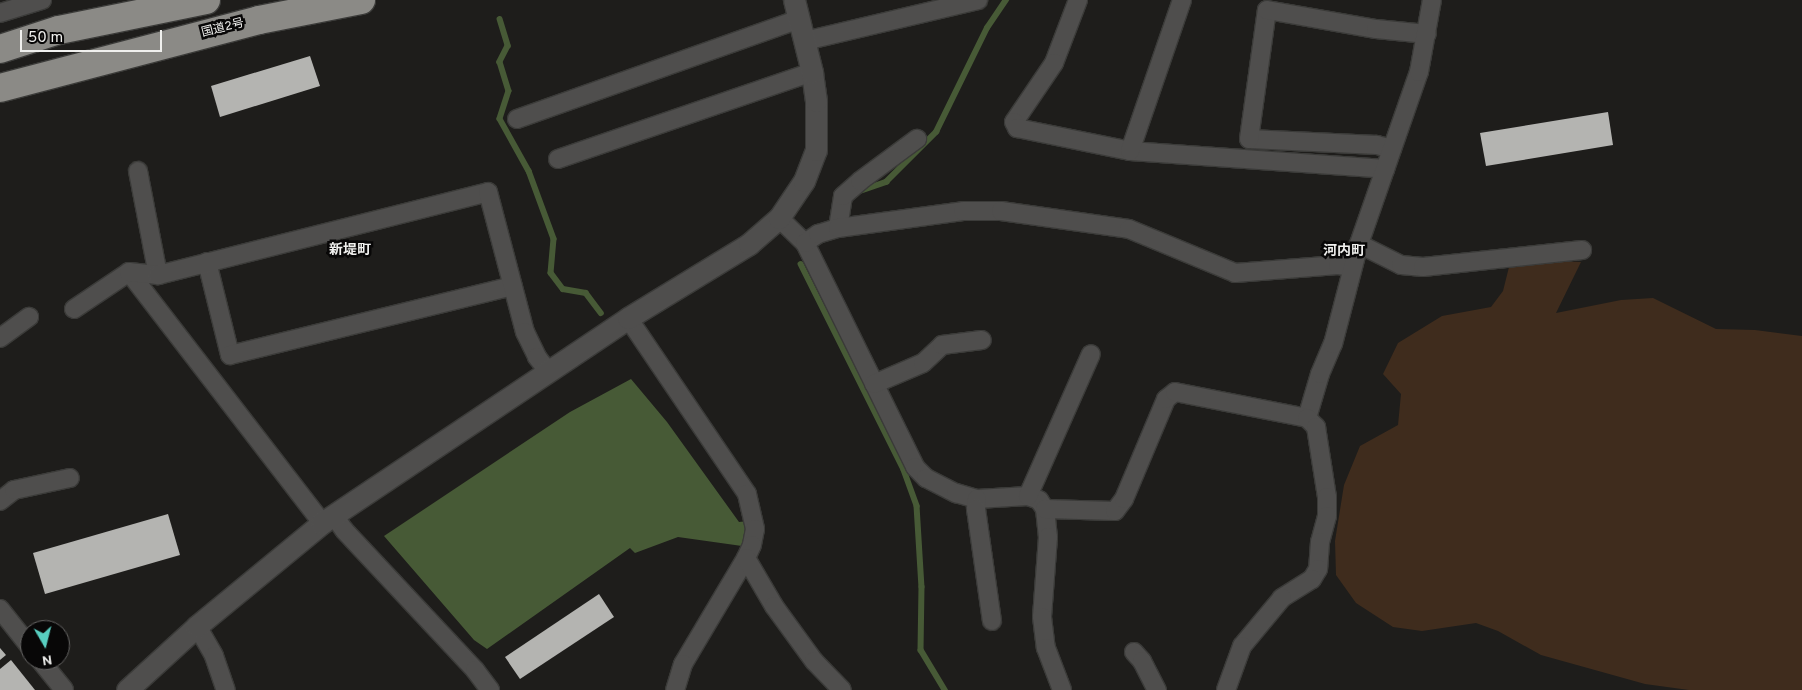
<!DOCTYPE html>
<meta charset="utf-8">
<style>
body{margin:0}
#map{position:relative;width:1802px;height:690px;overflow:hidden;background:#1e1d1b;font-family:Overpass,"Noto Sans JP",sans-serif}
div>[style]{position:absolute}
.green>*{inset:0;background:#3f2c1d}
.water>*{inset:0;background:#475a36}
.stream>*{height:5.5px;margin:-2.75px;padding:0 2.75px;transform-origin:2.75px;border-radius:2.75px;background:#475a36}
.building>*{inset:0;background:#b4b4b1}
.roads{filter:drop-shadow(1px 0 #3b3b39) drop-shadow(-1px 0 #3b3b39) drop-shadow(0 1px #3b3b39) drop-shadow(0 -1px #3b3b39)}
.minor>*{height:18px;margin:-9px;padding:0 9px;transform-origin:9px;border-radius:9px;background:#4f4e4d}
.tertiary>*{height:21px;margin:-10.5px;padding:0 10.5px;transform-origin:10.5px;border-radius:10.5px;background:#4f4e4d}
.trunk>*{height:28px;margin:-14px;padding:0 14px;transform-origin:14px;border-radius:14px;background:#8b8a86}
span{translate:-50% -50%;white-space:nowrap;text-align:center;line-height:1.15;-webkit-text-stroke:5px #080707;paint-order:stroke}
.street-label{font-size:12px;color:#f0f0ee}
.neighbourhood-label{font-size:14px;color:#f0f0ee;font-weight:700}
.north{position:absolute;left:20px;top:620px;width:50px;height:50px;box-sizing:border-box;background:#080707;border:1px solid #656463;border-radius:50%;rotate:172deg;font-size:14px;font-weight:700;line-height:20px;text-align:center;color:#f0f0ee}
.north::after{content:'';display:block;margin:auto;width:18px;height:22px;background:#58cec0;clip-path:polygon(50% 0,100% 100%,50% 72%,0 100%)}
.scale{position:absolute;left:20px;top:30px;width:142px;height:22px;box-sizing:border-box;border:2px solid #f0f0ee;border-top:0;padding-left:6px;font-size:15px;line-height:18px;white-space:nowrap;color:#f0f0ee;-webkit-text-stroke:4px #080707;paint-order:stroke}
</style>
<div id="map">
<div class="green">
<i style="clip-path:polygon(1558px 261px,1581px 262px,1556px 313px,1621px 300px,1653px 298px,1716px 329px,1755px 330px,1802px 336px,1802px 690px,1689px 690px,1645px 684px,1541px 655px,1498px 631px,1476px 623px,1422px 631px,1393px 627px,1356px 603px,1336px 575px,1335px 541px,1344px 485px,1360px 446px,1398px 425px,1401px 394px,1383px 374px,1398px 343px,1442px 316px,1491px 307px,1503px 291px,1509px 267px)"></i>
</div>
<div class="water">
<i style="clip-path:polygon(631px 379px,667px 422px,739px 522px,748px 521px,742px 546px,678px 537px,635px 553px,630px 548px,487px 649px,474px 640px,384px 536px,570px 412px)"></i>
</div>
<div class="stream">
<i style="left:500px;top:19px;width:28px;rotate:73deg"></i>
<i style="left:508px;top:46px;width:18px;rotate:117deg"></i>
<i style="left:500px;top:62px;width:30px;rotate:73deg"></i>
<i style="left:509px;top:91px;width:29px;rotate:108deg"></i>
<i style="left:500px;top:119px;width:60px;rotate:60.9deg"></i>
<i style="left:529px;top:171px;width:72px;rotate:69.8deg"></i>
<i style="left:554px;top:239px;width:34px;rotate:95deg"></i>
<i style="left:551px;top:273px;width:20px;rotate:53deg"></i>
<i style="left:563px;top:289px;width:23px;rotate:10deg"></i>
<i style="left:586px;top:293px;width:25px;rotate:53deg"></i>
<i style="left:860px;top:191px;width:28px;rotate:-19deg"></i>
<i style="left:886px;top:182px;width:71px;rotate:-45deg"></i>
<i style="left:936px;top:132px;width:116px;rotate:-63.9deg"></i>
<i style="left:987px;top:28px;width:34px;rotate:-56deg"></i>
<i style="left:801px;top:264px;width:230px;rotate:63.4deg"></i>
<i style="left:904px;top:470px;width:38px;rotate:70deg"></i>
<i style="left:917px;top:506px;width:81px;rotate:86.5deg"></i>
<i style="left:922px;top:587px;width:63px;rotate:90.9deg"></i>
<i style="left:921px;top:650px;width:47px;rotate:59deg"></i>
</div>
<div class="building">
<i style="clip-path:polygon(310px 56px,320px 86px,220px 117px,211px 86px)"></i>
<i style="clip-path:polygon(1608px 112px,1613px 145px,1486px 166px,1480px 133px)"></i>
<i style="clip-path:polygon(168px 514px,180px 555px,45px 594px,33px 553px)"></i>
<i style="clip-path:polygon(599px 594px,614px 617px,520px 679px,505px 657px)"></i>
<i style="clip-path:polygon(0 648px,6px 655px,0 660px)"></i>
<i style="clip-path:polygon(11px 660px,35px 690px,0 690px,0 669px)"></i>
</div>
<div class="roads">
<div class="minor">
<i style="left:1078px;top:0;width:67px;rotate:110.9deg"></i>
<i style="left:1054px;top:63px;width:71px;rotate:124.1deg"></i>
<i style="left:1014px;top:122px;width:7px;rotate:63deg"></i>
<i style="left:1017px;top:128px;width:115px;rotate:11.5deg"></i>
<i style="left:1130px;top:151px;width:256px;rotate:4deg"></i>
<i style="left:0;top:13px;width:44px;rotate:-17.2deg"></i>
<i style="left:805px;top:41px;width:178px;rotate:-13.3deg"></i>
<i style="left:517px;top:119px;width:299px;rotate:-19.5deg"></i>
<i style="left:1392px;top:149px;width:16px;rotate:-165deg"></i>
<i style="left:1377px;top:145px;width:128px;rotate:-177.3deg"></i>
<i style="left:1249px;top:139px;width:130px;rotate:-82.1deg"></i>
<i style="left:1267px;top:10px;width:111px;rotate:9.9deg"></i>
<i style="left:1376px;top:29px;width:51px;rotate:5.6deg"></i>
<i style="left:1130px;top:151px;width:160px;rotate:-71deg"></i>
<i style="left:558px;top:159px;width:268px;rotate:-18.9deg"></i>
<i style="left:138px;top:171px;width:106px;rotate:79.1deg"></i>
<i style="left:779px;top:218px;width:36px;rotate:44deg"></i>
<i style="left:805px;top:243px;width:250px;rotate:63.8deg"></i>
<i style="left:915px;top:467px;width:16px;rotate:45deg"></i>
<i style="left:926px;top:478px;width:34px;rotate:27deg"></i>
<i style="left:956px;top:493px;width:22px;rotate:16deg"></i>
<i style="left:977px;top:499px;width:51px;rotate:-3.4deg"></i>
<i style="left:1028px;top:496px;width:12px;rotate:20deg"></i>
<i style="left:1039px;top:500px;width:11px;rotate:56deg"></i>
<i style="left:1045px;top:509px;width:28px;rotate:84deg"></i>
<i style="left:1048px;top:537px;width:80px;rotate:94.3deg"></i>
<i style="left:1042px;top:617px;width:31px;rotate:83deg"></i>
<i style="left:1046px;top:648px;width:45px;rotate:69.1deg"></i>
<i style="left:838px;top:228px;width:32px;rotate:-81deg"></i>
<i style="left:843px;top:196px;width:23px;rotate:-41deg"></i>
<i style="left:860px;top:181px;width:71px;rotate:-36.4deg"></i>
<i style="left:805px;top:243px;width:16px;rotate:-35deg"></i>
<i style="left:818px;top:234px;width:21px;rotate:-17deg"></i>
<i style="left:838px;top:228px;width:126px;rotate:-7.7deg"></i>
<i style="left:963px;top:211px;width:38px"></i>
<i style="left:1001px;top:211px;width:129px;rotate:8deg"></i>
<i style="left:1129px;top:229px;width:115px;rotate:22.5deg"></i>
<i style="left:1235px;top:273px;width:103px;rotate:-4.4deg"></i>
<i style="left:1338px;top:265px;width:14px;rotate:8deg"></i>
<i style="left:1359px;top:244px;width:47px;rotate:26.6deg"></i>
<i style="left:1401px;top:265px;width:22px;rotate:5deg"></i>
<i style="left:1423px;top:267px;width:160px;rotate:-6.1deg"></i>
<i style="left:207px;top:262px;width:96px;rotate:76.1deg"></i>
<i style="left:230px;top:355px;width:291px;rotate:-13.7deg"></i>
<i style="left:129px;top:272px;width:317px;rotate:52.4deg"></i>
<i style="left:74px;top:309px;width:66px;rotate:-33.9deg"></i>
<i style="left:129px;top:272px;width:29px;rotate:6deg"></i>
<i style="left:158px;top:275px;width:340px;rotate:-14.1deg"></i>
<i style="left:488px;top:192px;width:145px;rotate:75.2deg"></i>
<i style="left:525px;top:332px;width:28px;rotate:64deg"></i>
<i style="left:537px;top:357px;width:18px;rotate:52deg"></i>
<i style="left:628px;top:318px;width:212px;rotate:55.9deg"></i>
<i style="left:747px;top:494px;width:36px;rotate:77deg"></i>
<i style="left:755px;top:529px;width:16px;rotate:101deg"></i>
<i style="left:752px;top:545px;width:14px;rotate:115deg"></i>
<i style="left:746px;top:558px;width:123px;rotate:120.7deg"></i>
<i style="left:683px;top:664px;width:27px;rotate:107deg"></i>
<i style="left:0;top:338px;width:36px;rotate:-36deg"></i>
<i style="left:874px;top:384px;width:53px;rotate:-23.2deg"></i>
<i style="left:923px;top:363px;width:26px;rotate:-43deg"></i>
<i style="left:942px;top:345px;width:40px;rotate:-7.1deg"></i>
<i style="left:1307px;top:418px;width:46px;rotate:-73.5deg"></i>
<i style="left:1320px;top:374px;width:33px;rotate:-67deg"></i>
<i style="left:1333px;top:344px;width:103px;rotate:-75.4deg"></i>
<i style="left:1359px;top:244px;width:182px;rotate:-70.8deg"></i>
<i style="left:1419px;top:72px;width:73px;rotate:-79.8deg"></i>
<i style="left:1028px;top:496px;width:155px;rotate:-66.1deg"></i>
<i style="left:977px;top:499px;width:10px;rotate:96deg"></i>
<i style="left:976px;top:509px;width:113px;rotate:81.9deg"></i>
<i style="left:0;top:501px;width:18px;rotate:-38deg"></i>
<i style="left:14px;top:490px;width:57px;rotate:-12.1deg"></i>
<i style="left:1045px;top:509px;width:70px;rotate:1.6deg"></i>
<i style="left:1115px;top:511px;width:15px;rotate:-53deg"></i>
<i style="left:1124px;top:499px;width:108px;rotate:-67.2deg"></i>
<i style="left:1166px;top:399px;width:11px;rotate:-38deg"></i>
<i style="left:1175px;top:392px;width:135px;rotate:11.1deg"></i>
<i style="left:1307px;top:418px;width:13px;rotate:45deg"></i>
<i style="left:1316px;top:427px;width:71px;rotate:81.1deg"></i>
<i style="left:1327px;top:497px;width:19px;rotate:90deg"></i>
<i style="left:1327px;top:516px;width:27px;rotate:105deg"></i>
<i style="left:1320px;top:542px;width:27px;rotate:94deg"></i>
<i style="left:1318px;top:569px;width:12px;rotate:121deg"></i>
<i style="left:1312px;top:579px;width:36px;rotate:148deg"></i>
<i style="left:1282px;top:598px;width:62px;rotate:129.8deg"></i>
<i style="left:1242px;top:646px;width:47px;rotate:110deg"></i>
<i style="left:334px;top:516px;width:17px;rotate:54deg"></i>
<i style="left:344px;top:530px;width:192px;rotate:46.9deg"></i>
<i style="left:475px;top:670px;width:25px;rotate:53deg"></i>
<i style="left:746px;top:558px;width:56px;rotate:59.7deg"></i>
<i style="left:774px;top:606px;width:68px;rotate:54deg"></i>
<i style="left:814px;top:661px;width:40px;rotate:46deg"></i>
<i style="left:0;top:609px;width:48px;rotate:51.7deg"></i>
<i style="left:197px;top:626px;width:34px;rotate:60deg"></i>
<i style="left:214px;top:656px;width:36px;rotate:71deg"></i>
<i style="left:1134px;top:652px;width:12px;rotate:48deg"></i>
<i style="left:1142px;top:661px;width:33px;rotate:63deg"></i>
<i style="left:40px;top:660px;width:38px;rotate:51deg"></i>
</div>
<div class="tertiary">
<i style="left:127px;top:690px;width:95px;rotate:-42.4deg"></i>
<i style="left:197px;top:626px;width:162px;rotate:-39.5deg"></i>
<i style="left:322px;top:523px;width:368px;rotate:-33.8deg"></i>
<i style="left:628px;top:318px;width:142px;rotate:-31.4deg"></i>
<i style="left:749px;top:244px;width:40px;rotate:-41deg"></i>
<i style="left:779px;top:218px;width:45px;rotate:-56deg"></i>
<i style="left:804px;top:181px;width:33px;rotate:-69deg"></i>
<i style="left:816px;top:150px;width:49px;rotate:-90deg"></i>
<i style="left:816px;top:101px;width:29px;rotate:-98deg"></i>
<i style="left:812px;top:72px;width:74px;rotate:-104deg"></i>
</div>
<div class="trunk">
<i style="left:0;top:49px;width:62px;rotate:-17.9deg"></i>
<i style="left:59px;top:30px;width:150px;rotate:-11.5deg"></i>
<i style="left:0;top:88px;width:268px;rotate:-14.7deg"></i>
<i style="left:259px;top:20px;width:104px;rotate:-11.1deg"></i>
</div>
</div>
<div class="street-label">
<span style="left:223px;top:29px;rotate:-14deg">国道2号</span>
</div>
<div class="neighbourhood-label">
<span style="left:350px;top:251px">新堤町</span>
<span style="left:1344px;top:252px">河内町</span>
</div>
<div class="north">N</div>
<div class="scale">50 m</div>
</div>
